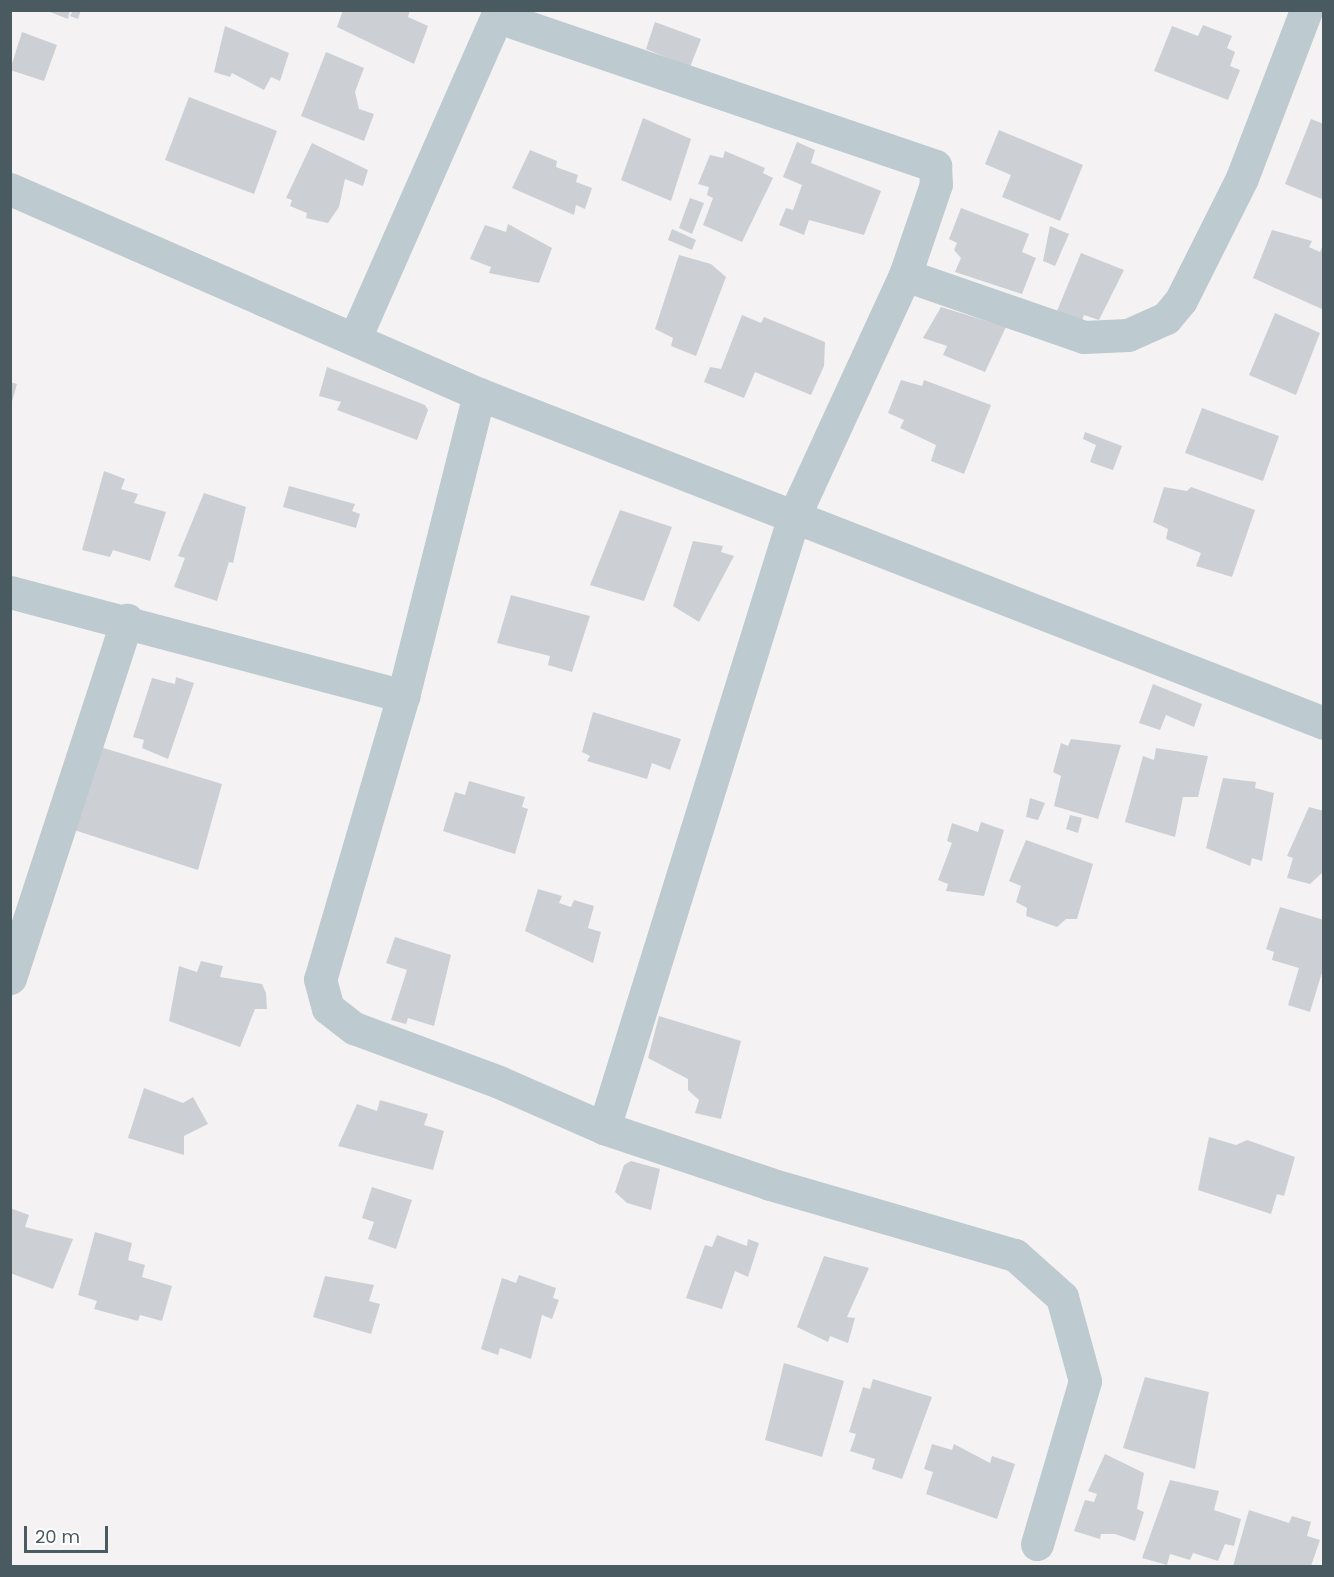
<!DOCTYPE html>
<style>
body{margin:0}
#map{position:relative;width:1334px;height:1577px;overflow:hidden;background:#f4f2f3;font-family:Poppins,sans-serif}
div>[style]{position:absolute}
.building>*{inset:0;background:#ccd0d4}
.minor>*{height:33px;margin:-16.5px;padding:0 16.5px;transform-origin:16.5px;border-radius:16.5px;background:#bdcacf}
span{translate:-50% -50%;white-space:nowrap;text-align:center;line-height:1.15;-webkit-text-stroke:5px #fff;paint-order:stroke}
.frame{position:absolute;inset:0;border:12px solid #495a60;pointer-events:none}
.scale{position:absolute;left:24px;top:1526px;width:84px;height:27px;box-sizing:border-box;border:3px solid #495a60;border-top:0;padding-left:8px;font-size:18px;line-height:21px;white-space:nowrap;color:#495a60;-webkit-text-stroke:4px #fff;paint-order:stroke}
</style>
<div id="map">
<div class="building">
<i style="clip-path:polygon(45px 10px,70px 10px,68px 19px)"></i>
<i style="clip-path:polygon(73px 10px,81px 10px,78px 19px,70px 16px)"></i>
<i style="clip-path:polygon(343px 10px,410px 10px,408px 17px,428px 26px,414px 64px,337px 27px)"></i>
<i style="clip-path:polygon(655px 22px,701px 39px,690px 67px,646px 49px)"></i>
<i style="clip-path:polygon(1203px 25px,1232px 36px,1227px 48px,1235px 52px,1230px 66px,1240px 70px,1228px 100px,1154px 71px,1172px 26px,1198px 36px)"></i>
<i style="clip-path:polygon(225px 26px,289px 53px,280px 81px,271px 77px,264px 90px,232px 73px,230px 77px,214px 72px)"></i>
<i style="clip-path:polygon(22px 32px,57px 45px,44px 81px,10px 70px)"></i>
<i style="clip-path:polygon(326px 52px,364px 68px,355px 92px,359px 109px,374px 114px,364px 141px,301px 116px)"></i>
<i style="clip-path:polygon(189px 97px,277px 131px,254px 194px,165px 160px)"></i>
<i style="clip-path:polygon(643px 118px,691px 139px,671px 201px,621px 180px)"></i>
<i style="clip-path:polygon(1311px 119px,1324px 124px,1324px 200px,1285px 184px)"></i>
<i style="clip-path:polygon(999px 130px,1083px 165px,1060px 221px,1002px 197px,1011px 175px,985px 164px)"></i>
<i style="clip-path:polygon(797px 142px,815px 150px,811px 163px,881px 191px,864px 235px,809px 220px,804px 235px,779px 225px,786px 208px,793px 210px,802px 185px,783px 177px)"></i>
<i style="clip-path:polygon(312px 143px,368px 170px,363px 186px,345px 179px,339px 207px,328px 223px,306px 218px,307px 213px,290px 206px,292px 200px,286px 198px)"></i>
<i style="clip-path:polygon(530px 150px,557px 161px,556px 167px,578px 175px,576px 182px,592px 188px,585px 209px,576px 205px,574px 215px,512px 188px)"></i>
<i style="clip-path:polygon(725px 151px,765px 168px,763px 173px,773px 178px,742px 242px,703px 225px,713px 198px,707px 195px,709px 187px,698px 184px,710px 155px,723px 158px)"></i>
<i style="clip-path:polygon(690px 198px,704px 203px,692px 234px,679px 228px)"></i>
<i style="clip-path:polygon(961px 208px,1029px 234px,1022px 252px,1036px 258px,1022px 294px,955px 272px,961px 258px,954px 250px,957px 243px,949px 239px)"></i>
<i style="clip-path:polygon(508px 224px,552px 248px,539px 283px,489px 273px,491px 267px,470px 259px,485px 225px,506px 232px)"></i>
<i style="clip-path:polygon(1050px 226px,1069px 234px,1055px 266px,1043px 261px)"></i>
<i style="clip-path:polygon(672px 229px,696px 240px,692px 250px,668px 240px)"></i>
<i style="clip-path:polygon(1272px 230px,1312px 241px,1309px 247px,1320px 252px,1324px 243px,1324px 310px,1253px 278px)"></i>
<i style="clip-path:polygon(1081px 253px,1124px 270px,1099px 320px,1084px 315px,1082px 321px,1057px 311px)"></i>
<i style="clip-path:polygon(679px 255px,711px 264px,726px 277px,696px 356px,671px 346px,673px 338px,655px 329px)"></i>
<i style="clip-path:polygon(941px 307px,1006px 327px,985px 372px,943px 355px,947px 346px,923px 338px)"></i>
<i style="clip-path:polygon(1275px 313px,1320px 333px,1296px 395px,1249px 375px)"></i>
<i style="clip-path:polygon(742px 315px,761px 323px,764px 317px,825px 342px,824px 366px,811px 395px,755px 372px,744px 398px,704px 382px,710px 367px,721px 369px)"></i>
<i style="clip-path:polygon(327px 367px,425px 405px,428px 410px,417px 440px,337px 410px,341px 402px,319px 396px)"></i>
<i style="clip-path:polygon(901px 380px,922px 386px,924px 380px,991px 405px,964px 474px,931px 461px,936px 445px,900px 428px,904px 420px,888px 413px)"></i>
<i style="clip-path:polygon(10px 382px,17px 384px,11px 405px,10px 405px)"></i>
<i style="clip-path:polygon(1202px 408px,1279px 436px,1263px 481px,1185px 453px)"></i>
<i style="clip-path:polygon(1085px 432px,1122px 446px,1113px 470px,1090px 462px,1096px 445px,1083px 439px)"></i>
<i style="clip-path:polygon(104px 471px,125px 479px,121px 489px,138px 494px,134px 503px,166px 512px,150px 561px,113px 550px,110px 557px,82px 550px)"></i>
<i style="clip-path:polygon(289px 486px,355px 504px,352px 511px,360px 514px,356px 528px,283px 507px)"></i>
<i style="clip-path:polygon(1164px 487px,1187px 491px,1191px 487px,1255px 510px,1232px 577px,1196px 566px,1201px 553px,1166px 539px,1168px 529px,1153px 522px)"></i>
<i style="clip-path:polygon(204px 493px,246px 507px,233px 563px,229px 562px,217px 601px,174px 587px,185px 558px,178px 556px)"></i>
<i style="clip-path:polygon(620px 510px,672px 527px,644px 601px,590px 585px)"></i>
<i style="clip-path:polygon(693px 541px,723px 546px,721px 552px,734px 556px,699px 622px,673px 606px)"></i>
<i style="clip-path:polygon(511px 595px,590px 616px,572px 672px,548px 665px,550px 656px,497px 643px)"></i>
<i style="clip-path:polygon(176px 677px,194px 683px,168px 759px,142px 748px,144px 740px,133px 737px,152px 678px,175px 684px)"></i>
<i style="clip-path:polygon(1153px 684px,1202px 704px,1194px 727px,1166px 715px,1160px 730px,1139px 723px)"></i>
<i style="clip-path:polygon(593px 712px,681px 739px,670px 770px,652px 763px,647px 779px,587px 761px,590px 756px,582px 752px)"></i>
<i style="clip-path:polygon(1071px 739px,1121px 745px,1098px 819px,1054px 806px,1061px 776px,1053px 772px,1061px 743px,1068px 746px)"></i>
<i style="clip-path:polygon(97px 746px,222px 784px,198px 870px,74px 830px)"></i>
<i style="clip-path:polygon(1156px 748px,1208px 756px,1198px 797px,1183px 797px,1175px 837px,1125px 822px,1143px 756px,1154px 760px)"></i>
<i style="clip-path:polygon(1223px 778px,1256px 782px,1255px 788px,1274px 793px,1262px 861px,1252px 858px,1250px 866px,1206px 848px)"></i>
<i style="clip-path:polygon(469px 781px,525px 797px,522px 807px,528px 809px,515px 854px,443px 831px,455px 792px,465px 795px)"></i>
<i style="clip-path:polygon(1030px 798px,1045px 803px,1038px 820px,1026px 817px)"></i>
<i style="clip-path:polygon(1309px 807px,1324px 811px,1324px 871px,1310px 884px,1287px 878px,1293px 858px,1287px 856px)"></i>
<i style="clip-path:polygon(1070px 815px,1082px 818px,1078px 833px,1066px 829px)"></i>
<i style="clip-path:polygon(981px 822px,1004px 830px,984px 896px,946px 891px,948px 884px,938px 880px,952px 843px,947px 841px,952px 823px,978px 832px)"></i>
<i style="clip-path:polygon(1026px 840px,1093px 864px,1077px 919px,1066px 919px,1057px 927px,1026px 916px,1027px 908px,1016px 902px,1021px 886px,1009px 881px)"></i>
<i style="clip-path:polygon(538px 889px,562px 896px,559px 903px,571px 907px,574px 900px,594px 906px,588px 928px,601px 932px,593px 963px,525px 931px)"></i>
<i style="clip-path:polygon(1280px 907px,1324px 920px,1324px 966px,1310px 1012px,1288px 1005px,1299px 968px,1272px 960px,1274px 952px,1266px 949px)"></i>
<i style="clip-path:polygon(395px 937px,451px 955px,434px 1026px,408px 1018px,406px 1024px,391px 1020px,407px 970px,386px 963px)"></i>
<i style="clip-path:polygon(201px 961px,223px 966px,220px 977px,262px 984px,266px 993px,267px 1009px,255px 1009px,240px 1047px,169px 1021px,179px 966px,197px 972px)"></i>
<i style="clip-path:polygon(659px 1016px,741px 1041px,721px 1119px,695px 1113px,699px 1100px,688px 1090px,688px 1079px,648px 1058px)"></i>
<i style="clip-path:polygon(144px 1088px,183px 1103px,193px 1097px,208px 1124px,184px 1136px,184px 1155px,128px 1138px)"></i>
<i style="clip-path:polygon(380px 1100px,428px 1114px,424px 1125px,444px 1131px,433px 1170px,338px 1146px,357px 1104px,377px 1111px)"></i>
<i style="clip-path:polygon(1209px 1137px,1236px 1145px,1247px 1140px,1295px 1157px,1284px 1196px,1277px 1194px,1271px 1214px,1198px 1190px)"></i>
<i style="clip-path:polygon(631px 1161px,660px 1169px,651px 1210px,627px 1203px,615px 1192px,624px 1165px)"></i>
<i style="clip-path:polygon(372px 1187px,412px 1200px,396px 1249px,368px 1239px,374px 1222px,362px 1218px)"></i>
<i style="clip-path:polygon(10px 1208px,29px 1215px,25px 1227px,73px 1239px,53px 1289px,10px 1273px)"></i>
<i style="clip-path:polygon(95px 1232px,132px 1243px,128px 1260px,145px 1265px,142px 1277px,172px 1286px,162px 1321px,140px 1315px,138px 1321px,94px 1309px,97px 1301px,78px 1295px)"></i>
<i style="clip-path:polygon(717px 1235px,747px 1246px,748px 1239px,759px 1243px,748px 1277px,735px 1271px,722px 1309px,686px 1298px,705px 1245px,712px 1247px)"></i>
<i style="clip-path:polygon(824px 1256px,869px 1268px,847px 1317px,855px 1318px,848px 1343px,830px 1336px,828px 1342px,797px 1327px)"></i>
<i style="clip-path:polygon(519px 1275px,556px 1288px,553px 1298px,559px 1300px,552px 1319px,542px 1315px,531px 1359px,500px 1348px,498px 1355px,481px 1349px,502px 1278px,516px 1283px)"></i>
<i style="clip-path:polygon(325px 1276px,374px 1285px,369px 1301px,380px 1304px,371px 1334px,313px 1317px)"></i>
<i style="clip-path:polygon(784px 1363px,844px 1381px,822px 1457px,765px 1440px)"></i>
<i style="clip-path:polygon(1145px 1377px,1209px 1392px,1195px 1469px,1123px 1448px)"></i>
<i style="clip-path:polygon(873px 1379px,932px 1397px,902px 1479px,872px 1469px,875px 1459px,850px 1451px,856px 1434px,849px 1432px,863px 1387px,870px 1389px)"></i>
<i style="clip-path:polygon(932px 1444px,952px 1450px,954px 1444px,990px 1463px,992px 1456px,1015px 1464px,997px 1519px,926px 1494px,933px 1472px,924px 1469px)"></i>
<i style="clip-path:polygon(1105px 1454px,1144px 1473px,1137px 1509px,1144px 1512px,1135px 1541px,1115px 1534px,1101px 1534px,1100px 1539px,1074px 1531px,1085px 1500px,1094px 1502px,1097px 1494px,1088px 1491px)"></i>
<i style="clip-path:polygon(1170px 1480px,1219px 1491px,1214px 1510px,1241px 1519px,1234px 1546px,1225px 1544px,1218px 1561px,1193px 1553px,1190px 1560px,1170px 1554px,1167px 1565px,1142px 1558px)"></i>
<i style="clip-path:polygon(1249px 1510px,1289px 1523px,1292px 1516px,1311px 1522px,1307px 1536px,1320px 1540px,1311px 1566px,1233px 1566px)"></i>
</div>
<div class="minor">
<i style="left:498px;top:17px;width:462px;rotate:18.8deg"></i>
<i style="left:935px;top:166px;width:18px;rotate:87deg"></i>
<i style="left:936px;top:184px;width:96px;rotate:108.8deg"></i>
<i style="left:905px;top:275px;width:265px;rotate:114.7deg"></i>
<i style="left:794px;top:516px;width:641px;rotate:107.25deg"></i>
<i style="left:604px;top:1128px;width:175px;rotate:18.6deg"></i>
<i style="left:770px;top:1184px;width:255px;rotate:16.2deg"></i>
<i style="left:1015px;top:1255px;width:63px;rotate:41.8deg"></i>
<i style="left:1062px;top:1297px;width:87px;rotate:74.7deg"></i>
<i style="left:1085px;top:1381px;width:170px;rotate:106.4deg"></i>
<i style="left:10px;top:189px;width:512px;rotate:23.61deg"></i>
<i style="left:479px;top:394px;width:907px;rotate:21.27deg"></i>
<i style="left:905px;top:275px;width:189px;rotate:19.1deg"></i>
<i style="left:1084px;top:337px;width:44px;rotate:-2.6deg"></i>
<i style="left:1128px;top:335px;width:42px;rotate:-24.1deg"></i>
<i style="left:1166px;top:318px;width:23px;rotate:-50deg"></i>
<i style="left:1181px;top:300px;width:136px;rotate:-63.4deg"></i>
<i style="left:1242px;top:178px;width:180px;rotate:-69.1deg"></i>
<i style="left:355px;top:338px;width:359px;rotate:-66.2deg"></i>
<i style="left:479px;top:394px;width:311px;rotate:104.1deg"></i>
<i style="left:403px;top:696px;width:295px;rotate:106.3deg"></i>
<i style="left:320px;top:979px;width:30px;rotate:75deg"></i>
<i style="left:328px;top:1008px;width:33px;rotate:38deg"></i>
<i style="left:354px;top:1028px;width:155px;rotate:20.4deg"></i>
<i style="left:499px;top:1082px;width:115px;rotate:23.7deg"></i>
<i style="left:10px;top:592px;width:407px;rotate:14.8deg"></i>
<i style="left:10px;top:978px;width:377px;rotate:-71.9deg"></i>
</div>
<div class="frame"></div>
<div class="scale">20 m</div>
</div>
